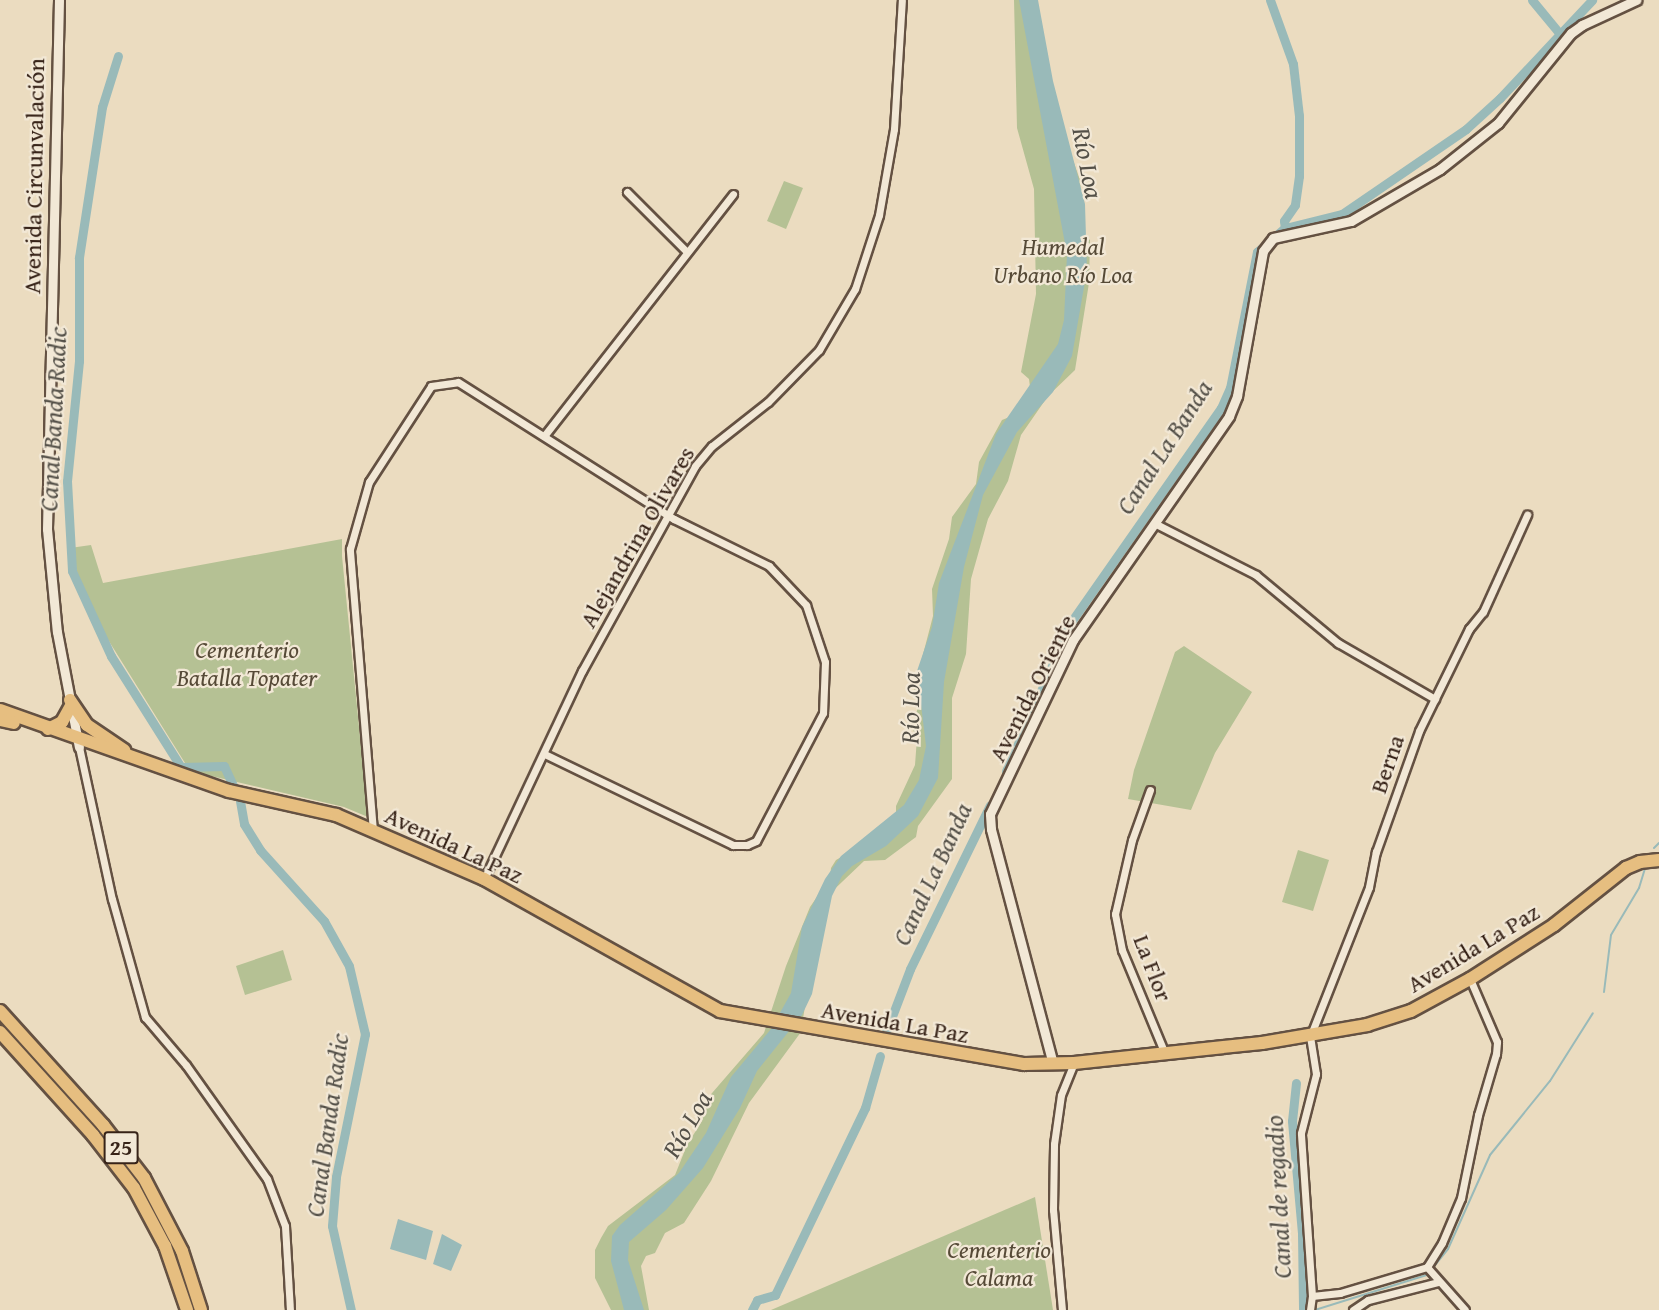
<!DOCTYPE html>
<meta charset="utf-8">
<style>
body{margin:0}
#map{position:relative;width:1659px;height:1310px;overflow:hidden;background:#ebdcc0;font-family:"Gentium Book Plus",serif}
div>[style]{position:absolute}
.green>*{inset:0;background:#b5c194}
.water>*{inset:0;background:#99bab9}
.stream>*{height:2px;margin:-1px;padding:0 1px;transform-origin:1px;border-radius:1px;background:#99bab9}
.canal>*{height:9px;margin:-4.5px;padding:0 4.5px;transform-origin:4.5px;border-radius:4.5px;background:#99bab9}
.roads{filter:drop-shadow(2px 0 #645142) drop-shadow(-2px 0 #645142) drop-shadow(0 2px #645142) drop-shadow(0 -2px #645142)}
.minor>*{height:7px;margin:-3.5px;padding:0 3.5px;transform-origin:3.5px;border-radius:3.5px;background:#f2e8d6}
.tertiary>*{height:9px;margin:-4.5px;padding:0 4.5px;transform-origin:4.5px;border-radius:4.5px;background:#f2e8d6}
.primary>*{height:12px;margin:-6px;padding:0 6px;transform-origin:6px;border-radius:6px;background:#e6be80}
.trunk>*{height:12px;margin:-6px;padding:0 6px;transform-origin:6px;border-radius:6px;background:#e6be80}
span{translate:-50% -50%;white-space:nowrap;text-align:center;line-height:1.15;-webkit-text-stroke:4.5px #f2e8d6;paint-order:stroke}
.shield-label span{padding:2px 4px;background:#f2e8d6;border:2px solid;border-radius:4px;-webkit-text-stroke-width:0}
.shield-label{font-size:22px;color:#372318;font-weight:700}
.street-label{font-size:24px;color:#372318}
.park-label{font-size:24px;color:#564a37;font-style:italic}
.water-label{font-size:26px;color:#545048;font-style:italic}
</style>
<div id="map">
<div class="green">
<i style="clip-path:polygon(1014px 0,1032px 0,1036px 55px,1080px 180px,1083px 234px,1090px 240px,1089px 283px,1075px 370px,1048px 396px,1021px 435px,1008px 481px,988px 519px,971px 579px,966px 654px,952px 698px,952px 779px,918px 826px,916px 837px,885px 860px,864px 861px,821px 902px,801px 1032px,749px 1103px,711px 1181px,684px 1223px,665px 1233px,655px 1253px,646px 1256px,641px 1266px,649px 1310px,611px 1310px,595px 1278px,595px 1250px,601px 1238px,608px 1226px,675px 1175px,687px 1145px,702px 1121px,706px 1100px,764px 1033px,786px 966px,810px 907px,830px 878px,831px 868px,836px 860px,873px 839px,877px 827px,887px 826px,896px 815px,896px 806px,915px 765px,917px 738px,912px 728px,918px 707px,914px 689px,933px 616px,932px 589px,949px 539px,952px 517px,976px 484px,979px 462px,1002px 420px,1012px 416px,1030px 387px,1029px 379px,1021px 372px,1036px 294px,1034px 189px,1017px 128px)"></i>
<i style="clip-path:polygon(784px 181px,803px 188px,786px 229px,767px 221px)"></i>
<i style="clip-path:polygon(342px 539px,342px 556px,368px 817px,344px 807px,190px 771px,87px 606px,70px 548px,91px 545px,103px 583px)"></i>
<i style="clip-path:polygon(1184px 646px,1252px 692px,1215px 753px,1191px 810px,1128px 799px,1134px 770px,1175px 652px)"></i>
<i style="clip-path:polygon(1298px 850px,1329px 860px,1313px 911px,1282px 902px)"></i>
<i style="clip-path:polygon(283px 950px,292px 980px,245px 995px,236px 966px)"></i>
<i style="clip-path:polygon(1035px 1197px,1053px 1310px,771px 1310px)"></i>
</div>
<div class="water">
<i style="clip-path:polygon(1019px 0,1038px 0,1053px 81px,1085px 204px,1087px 270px,1072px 356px,1053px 392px,1017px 432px,983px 495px,964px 567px,944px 682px,938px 778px,918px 816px,886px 846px,852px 866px,842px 876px,832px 896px,812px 994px,802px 1015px,757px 1071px,740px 1108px,703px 1168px,666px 1210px,629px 1242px,628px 1260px,644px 1310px,624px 1310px,611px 1261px,612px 1236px,620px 1225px,679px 1173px,706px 1133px,731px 1077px,771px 1029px,791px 993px,802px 927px,825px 879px,841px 856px,904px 805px,919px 780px,926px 746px,917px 671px,932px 627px,939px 583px,996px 434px,1058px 344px,1064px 320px,1067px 254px)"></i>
<i style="clip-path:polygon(398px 1219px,433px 1231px,426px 1260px,390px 1249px)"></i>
<i style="clip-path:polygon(442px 1234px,462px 1245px,451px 1271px,433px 1264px)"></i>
</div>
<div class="stream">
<i style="left:1654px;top:848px;width:7px;rotate:-45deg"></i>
<i style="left:1604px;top:992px;width:57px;rotate:-83deg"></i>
<i style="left:1611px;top:935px;width:55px;rotate:-59.2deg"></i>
<i style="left:1639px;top:888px;width:21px;rotate:-73deg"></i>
<i style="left:1431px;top:1270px;width:27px;rotate:-51deg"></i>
<i style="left:1448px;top:1249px;width:103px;rotate:-65.9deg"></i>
<i style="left:1490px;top:1155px;width:95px;rotate:-51deg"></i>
<i style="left:1550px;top:1081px;width:80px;rotate:-57.7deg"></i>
<i style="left:1315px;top:1310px;width:117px;rotate:-17.4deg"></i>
</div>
<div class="canal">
<i style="left:1270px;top:0;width:68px;rotate:70.2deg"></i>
<i style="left:1293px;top:64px;width:52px;rotate:83.4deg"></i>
<i style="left:1299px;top:116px;width:60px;rotate:90deg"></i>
<i style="left:1299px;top:176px;width:29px;rotate:98deg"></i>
<i style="left:1295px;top:205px;width:19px;rotate:125deg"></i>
<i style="left:1284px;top:221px;width:7px;rotate:82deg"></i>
<i style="left:1560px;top:34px;width:47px;rotate:-46.7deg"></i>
<i style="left:118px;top:56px;width:53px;rotate:107.4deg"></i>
<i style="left:102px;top:107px;width:153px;rotate:98.7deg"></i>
<i style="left:79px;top:258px;width:103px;rotate:90deg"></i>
<i style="left:79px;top:361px;width:121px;rotate:95.7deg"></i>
<i style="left:67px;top:481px;width:90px;rotate:86.8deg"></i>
<i style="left:72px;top:571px;width:94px;rotate:65.4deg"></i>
<i style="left:111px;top:656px;width:131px;rotate:57.8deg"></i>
<i style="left:181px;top:767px;width:43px;rotate:-1.3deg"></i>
<i style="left:224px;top:766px;width:21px;rotate:65deg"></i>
<i style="left:1006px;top:771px;width:120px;rotate:-66.4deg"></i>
<i style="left:1054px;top:661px;width:19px;rotate:-81deg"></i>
<i style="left:1057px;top:642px;width:286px;rotate:-55deg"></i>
<i style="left:1221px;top:408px;width:22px;rotate:-66deg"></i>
<i style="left:1230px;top:388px;width:139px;rotate:-78.8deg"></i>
<i style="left:1257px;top:252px;width:37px;rotate:-41deg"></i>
<i style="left:1285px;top:228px;width:59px;rotate:-13.8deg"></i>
<i style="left:1342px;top:214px;width:150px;rotate:-34.4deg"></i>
<i style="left:1466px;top:129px;width:46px;rotate:-42.4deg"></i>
<i style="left:1500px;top:98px;width:88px;rotate:-46.8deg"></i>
<i style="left:1560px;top:34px;width:44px;rotate:-129.5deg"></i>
<i style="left:240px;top:801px;width:23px;rotate:80deg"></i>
<i style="left:244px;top:824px;width:31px;rotate:58deg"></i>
<i style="left:260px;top:850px;width:96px;rotate:48deg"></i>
<i style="left:324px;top:921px;width:51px;rotate:60.9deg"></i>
<i style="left:349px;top:966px;width:70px;rotate:76.8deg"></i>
<i style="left:365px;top:1034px;width:146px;rotate:101.5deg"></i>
<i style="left:336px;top:1177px;width:49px;rotate:94.7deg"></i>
<i style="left:332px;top:1226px;width:86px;rotate:77.3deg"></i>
<i style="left:886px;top:1032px;width:67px;rotate:-69.1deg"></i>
<i style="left:910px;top:969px;width:182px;rotate:-64deg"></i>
<i style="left:1296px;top:1083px;width:38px;rotate:96deg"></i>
<i style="left:1292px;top:1121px;width:113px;rotate:84.9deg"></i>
<i style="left:1302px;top:1234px;width:76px;rotate:89.2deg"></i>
<i style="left:752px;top:1310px;width:11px;rotate:-63deg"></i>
<i style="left:757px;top:1300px;width:19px;rotate:-16deg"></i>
<i style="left:775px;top:1295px;width:208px;rotate:-64.3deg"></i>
<i style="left:865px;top:1108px;width:54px;rotate:-73.9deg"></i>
</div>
<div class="roads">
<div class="minor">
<i style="left:627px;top:192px;width:85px;rotate:45deg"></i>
<i style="left:544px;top:436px;width:307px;rotate:-52deg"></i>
<i style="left:1156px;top:524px;width:112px;rotate:27deg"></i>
<i style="left:1256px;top:575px;width:107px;rotate:39.7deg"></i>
<i style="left:1338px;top:643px;width:112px;rotate:30deg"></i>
<i style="left:79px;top:747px;width:156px;rotate:77.8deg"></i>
<i style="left:112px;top:899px;width:123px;rotate:74.4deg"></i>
<i style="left:145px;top:1017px;width:63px;rotate:49.5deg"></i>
<i style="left:186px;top:1065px;width:140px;rotate:54.6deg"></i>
<i style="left:267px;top:1179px;width:50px;rotate:69deg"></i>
<i style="left:285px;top:1226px;width:84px;rotate:86.6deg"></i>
<i style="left:1150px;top:790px;width:53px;rotate:109.8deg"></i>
<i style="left:1132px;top:840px;width:76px;rotate:102.9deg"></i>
<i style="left:1115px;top:914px;width:37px;rotate:79deg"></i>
<i style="left:1122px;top:950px;width:113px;rotate:67.5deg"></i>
<i style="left:373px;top:831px;width:283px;rotate:-94.7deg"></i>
<i style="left:350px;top:549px;width:70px;rotate:-74.2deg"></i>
<i style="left:369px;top:482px;width:114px;rotate:-57.1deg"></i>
<i style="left:431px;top:386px;width:27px;rotate:-8deg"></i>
<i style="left:458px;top:382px;width:256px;rotate:32.4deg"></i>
<i style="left:674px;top:519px;width:106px;rotate:26.3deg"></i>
<i style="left:769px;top:566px;width:54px;rotate:46.5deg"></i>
<i style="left:806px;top:605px;width:60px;rotate:71.6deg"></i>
<i style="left:825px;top:662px;width:51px;rotate:92.2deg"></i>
<i style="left:823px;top:713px;width:144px;rotate:117.6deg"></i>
<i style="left:756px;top:841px;width:10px;rotate:156deg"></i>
<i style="left:747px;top:845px;width:14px;rotate:180deg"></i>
<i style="left:733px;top:845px;width:209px;rotate:-154.2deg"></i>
<i style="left:484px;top:879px;width:230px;rotate:-64.8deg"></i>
<i style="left:582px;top:671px;width:234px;rotate:-61.1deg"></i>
<i style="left:695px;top:466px;width:26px;rotate:-50deg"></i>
<i style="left:712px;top:446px;width:71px;rotate:-38.2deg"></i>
<i style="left:768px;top:402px;width:73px;rotate:-45.6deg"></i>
<i style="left:819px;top:350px;width:71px;rotate:-59.5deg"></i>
<i style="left:855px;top:289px;width:78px;rotate:-72deg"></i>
<i style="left:879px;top:215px;width:87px;rotate:-80.1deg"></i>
<i style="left:894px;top:129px;width:129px;rotate:-86.5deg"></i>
<i style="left:1427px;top:1267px;width:57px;rotate:48.5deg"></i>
<i style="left:1312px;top:1296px;width:28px;rotate:-6deg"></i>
<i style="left:1340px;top:1293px;width:91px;rotate:-16.6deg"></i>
<i style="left:1427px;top:1267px;width:28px;rotate:-58deg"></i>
<i style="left:1442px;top:1243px;width:49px;rotate:-67.1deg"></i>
<i style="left:1461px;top:1198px;width:85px;rotate:-78.4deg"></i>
<i style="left:1478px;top:1115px;width:64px;rotate:-73.6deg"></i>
<i style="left:1496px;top:1054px;width:12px;rotate:-85deg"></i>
<i style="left:1497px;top:1042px;width:69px;rotate:-113.2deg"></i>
<i style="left:1062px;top:1310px;width:100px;rotate:-95.1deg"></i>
<i style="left:1053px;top:1210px;width:66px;rotate:-89.1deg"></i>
<i style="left:1054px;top:1144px;width:49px;rotate:-81.9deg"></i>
<i style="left:1061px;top:1095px;width:35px;rotate:-68deg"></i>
<i style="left:1310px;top:1310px;width:14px;rotate:-82deg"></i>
<i style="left:1312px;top:1296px;width:163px;rotate:-93.9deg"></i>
<i style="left:1301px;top:1133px;width:61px;rotate:-75.7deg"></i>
<i style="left:1316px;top:1074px;width:37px;rotate:-99deg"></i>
<i style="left:1310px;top:1037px;width:161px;rotate:-68.5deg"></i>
<i style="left:1369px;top:887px;width:36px;rotate:-79deg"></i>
<i style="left:1376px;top:852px;width:128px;rotate:-70.4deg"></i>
<i style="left:1419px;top:731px;width:114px;rotate:-63.9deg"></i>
<i style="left:1469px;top:629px;width:22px;rotate:-51deg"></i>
<i style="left:1483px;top:612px;width:107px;rotate:-65.6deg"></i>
<i style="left:1353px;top:1310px;width:18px;rotate:-34deg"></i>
<i style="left:1368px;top:1300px;width:72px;rotate:-14.4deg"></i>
</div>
<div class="tertiary">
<i style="left:59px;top:0;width:529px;rotate:91.3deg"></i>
<i style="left:47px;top:529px;width:103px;rotate:84.5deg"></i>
<i style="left:57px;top:632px;width:117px;rotate:79.2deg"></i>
<i style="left:1053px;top:1064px;width:243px;rotate:-104.8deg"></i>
<i style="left:991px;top:829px;width:15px;rotate:-94deg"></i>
<i style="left:990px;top:814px;width:193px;rotate:-64.5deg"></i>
<i style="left:1073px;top:640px;width:273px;rotate:-55.1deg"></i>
<i style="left:1229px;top:416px;width:22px;rotate:-68deg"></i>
<i style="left:1237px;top:396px;width:147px;rotate:-79.8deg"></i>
<i style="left:1263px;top:251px;width:16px;rotate:-52deg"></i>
<i style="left:1273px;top:238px;width:80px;rotate:-12.3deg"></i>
<i style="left:1351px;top:221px;width:103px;rotate:-30.3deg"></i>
<i style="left:1440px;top:169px;width:74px;rotate:-38.4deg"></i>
<i style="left:1498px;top:123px;width:116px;rotate:-51deg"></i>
<i style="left:1571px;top:33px;width:14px;rotate:-36deg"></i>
<i style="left:1582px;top:25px;width:60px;rotate:-24.8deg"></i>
</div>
<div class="primary">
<i style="left:70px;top:700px;width:30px;rotate:56deg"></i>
<i style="left:87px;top:725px;width:45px;rotate:34deg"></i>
<i style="left:0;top:710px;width:243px;rotate:19.5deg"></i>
<i style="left:229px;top:791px;width:110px;rotate:12.6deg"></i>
<i style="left:336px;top:815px;width:161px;rotate:23.4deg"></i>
<i style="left:484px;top:879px;width:270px;rotate:29.2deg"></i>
<i style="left:720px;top:1011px;width:309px;rotate:9.9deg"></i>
<i style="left:1024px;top:1064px;width:50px;rotate:-1.1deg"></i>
<i style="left:1074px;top:1063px;width:189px;rotate:-6.1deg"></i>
<i style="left:1262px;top:1043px;width:107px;rotate:-9.7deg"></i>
<i style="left:1367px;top:1025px;width:46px;rotate:-17.7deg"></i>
<i style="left:1411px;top:1011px;width:67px;rotate:-28.5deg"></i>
<i style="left:1470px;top:979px;width:100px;rotate:-32.7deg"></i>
<i style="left:1554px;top:925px;width:92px;rotate:-38.4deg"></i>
<i style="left:1626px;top:868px;width:15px;rotate:-23deg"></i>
<i style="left:1640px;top:862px;width:19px;rotate:-6deg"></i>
<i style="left:48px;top:729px;width:16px;rotate:-27deg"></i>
<i style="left:62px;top:722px;width:18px;rotate:-61deg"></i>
</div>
<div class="trunk">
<i style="left:0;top:720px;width:14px;rotate:12deg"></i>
<i style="left:0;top:1011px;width:154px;rotate:47.9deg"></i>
<i style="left:103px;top:1125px;width:67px;rotate:52.3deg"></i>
<i style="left:144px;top:1178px;width:82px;rotate:62.5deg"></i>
<i style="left:182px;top:1251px;width:62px;rotate:72.1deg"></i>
<i style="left:0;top:1032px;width:139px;rotate:47.9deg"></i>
<i style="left:93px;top:1135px;width:67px;rotate:52.3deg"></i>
<i style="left:134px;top:1188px;width:66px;rotate:61.9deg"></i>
<i style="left:165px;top:1246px;width:68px;rotate:71deg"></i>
</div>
</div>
<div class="shield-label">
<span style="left:121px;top:1148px">25</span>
</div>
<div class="street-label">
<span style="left:34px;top:176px;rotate:-89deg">Avenida Circunvalación</span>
<span style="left:637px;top:537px;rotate:-60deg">Alejandrina Olivares</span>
<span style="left:1032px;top:688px;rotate:-63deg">Avenida Oriente</span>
<span style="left:1387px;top:764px;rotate:-71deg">Berna</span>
<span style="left:454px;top:845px;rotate:25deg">Avenida La Paz</span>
<span style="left:1473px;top:948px;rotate:-31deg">Avenida La Paz</span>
<span style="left:1153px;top:968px;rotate:69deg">La Flor</span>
<span style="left:895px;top:1022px;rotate:10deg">Avenida La Paz</span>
</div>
<div class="park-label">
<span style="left:1063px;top:261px">Humedal<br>Urbano Río Loa</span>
<span style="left:247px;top:664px">Cementerio<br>Batalla Topater</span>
<span style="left:999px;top:1264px">Cementerio<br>Calama</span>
</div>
<div class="water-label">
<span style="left:1088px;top:163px;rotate:79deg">Río Loa</span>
<span style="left:53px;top:419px;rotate:-87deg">Canal Banda Radic</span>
<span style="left:1164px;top:447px;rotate:-57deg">Canal La Banda</span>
<span style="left:910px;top:708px;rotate:-89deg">Río Loa</span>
<span style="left:932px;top:874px;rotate:-65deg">Canal La Banda</span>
<span style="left:687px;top:1124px;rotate:-60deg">Río Loa</span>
<span style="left:327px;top:1125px;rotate:-82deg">Canal Banda Radic</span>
<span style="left:1278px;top:1197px;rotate:-93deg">Canal de regadio</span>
</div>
</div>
